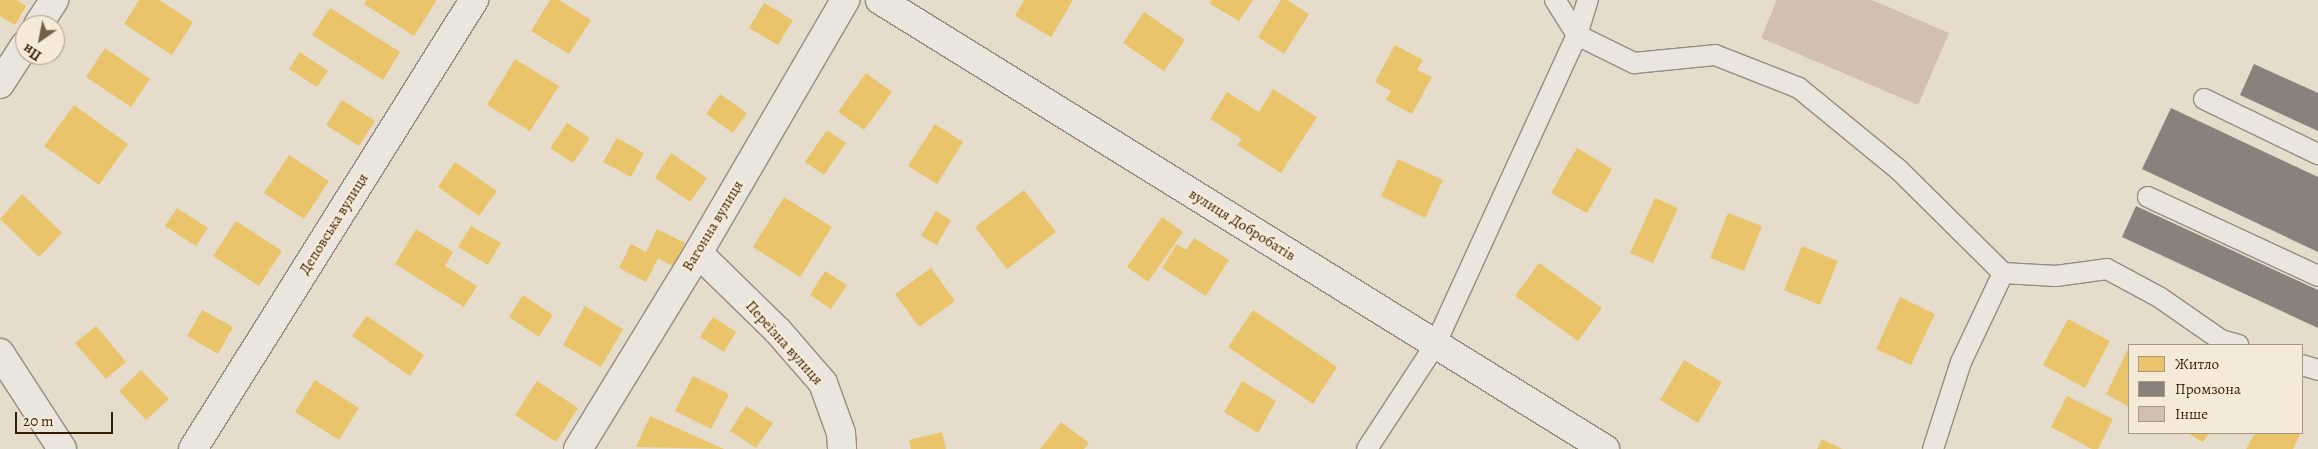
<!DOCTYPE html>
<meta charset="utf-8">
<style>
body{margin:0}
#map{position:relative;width:2318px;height:449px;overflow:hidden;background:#e6dccc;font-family:Alegreya,serif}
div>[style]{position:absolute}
.homes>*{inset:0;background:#e9c46a}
.industry>*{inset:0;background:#8a817c}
.building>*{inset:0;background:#d1bfb0}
.roads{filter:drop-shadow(1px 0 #958c80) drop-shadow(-1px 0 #958c80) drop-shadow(0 1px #958c80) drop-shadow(0 -1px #958c80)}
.service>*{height:20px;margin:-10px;padding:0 10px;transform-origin:10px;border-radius:10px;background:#eae5de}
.minor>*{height:28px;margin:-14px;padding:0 14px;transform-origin:14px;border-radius:14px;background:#eae5de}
.tertiary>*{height:28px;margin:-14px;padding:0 14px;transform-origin:14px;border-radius:14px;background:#eae5de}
span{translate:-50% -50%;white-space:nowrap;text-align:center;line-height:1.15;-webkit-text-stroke:5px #f5ead7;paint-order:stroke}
.street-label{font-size:15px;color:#351c00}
.legend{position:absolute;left:2128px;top:344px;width:175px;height:90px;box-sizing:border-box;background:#f5ead7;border:1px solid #a89881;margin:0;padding:6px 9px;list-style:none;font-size:15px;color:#351c00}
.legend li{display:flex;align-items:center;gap:10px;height:25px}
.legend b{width:25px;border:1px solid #a89881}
.north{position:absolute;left:15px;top:15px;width:50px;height:50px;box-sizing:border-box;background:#f5ead7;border:1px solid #a89881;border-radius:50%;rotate:213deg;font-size:14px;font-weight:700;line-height:20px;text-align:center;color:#351c00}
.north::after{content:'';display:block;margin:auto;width:18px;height:22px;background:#735f47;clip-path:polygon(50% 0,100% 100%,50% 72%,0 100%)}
.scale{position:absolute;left:15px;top:412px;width:98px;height:22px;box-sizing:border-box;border:2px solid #351c00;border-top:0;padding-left:6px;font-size:15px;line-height:18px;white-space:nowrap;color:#351c00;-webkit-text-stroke:4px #f5ead7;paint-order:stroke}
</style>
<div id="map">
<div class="homes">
<i style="clip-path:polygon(0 0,17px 0,26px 6px,15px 25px,0 16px)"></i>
<i style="clip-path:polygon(139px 0,159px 0,193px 22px,172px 55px,124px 24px)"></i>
<i style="clip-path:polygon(367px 0,435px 0,436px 1px,414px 36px,364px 4px)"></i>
<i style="clip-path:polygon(550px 0,559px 0,591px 20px,569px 54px,531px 31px)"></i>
<i style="clip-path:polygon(1024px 0,1073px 0,1051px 37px,1015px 16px)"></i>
<i style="clip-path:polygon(1212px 0,1253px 0,1239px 21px,1210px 4px)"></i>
<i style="clip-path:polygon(1281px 0,1287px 0,1309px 14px,1284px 54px,1258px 37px)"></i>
<i style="clip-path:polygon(764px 3px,793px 20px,778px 45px,749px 28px)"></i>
<i style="clip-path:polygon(330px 8px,400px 52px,383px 80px,312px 35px)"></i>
<i style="clip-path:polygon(1144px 12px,1185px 40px,1164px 71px,1123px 43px)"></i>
<i style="clip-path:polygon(1395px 45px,1423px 60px,1417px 70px,1432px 77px,1412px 114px,1386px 100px,1391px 91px,1375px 82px)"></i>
<i style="clip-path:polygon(105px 48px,150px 79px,131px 107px,86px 77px)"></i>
<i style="clip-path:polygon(300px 52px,328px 71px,317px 87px,289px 69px)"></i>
<i style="clip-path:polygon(515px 59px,559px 86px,530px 131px,487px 105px)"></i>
<i style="clip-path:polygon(866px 73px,892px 92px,864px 130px,838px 112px)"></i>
<i style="clip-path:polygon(1273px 89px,1317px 117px,1281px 173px,1237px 145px,1242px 139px,1210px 119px,1227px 92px,1259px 112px)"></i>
<i style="clip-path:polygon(720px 94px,747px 113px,733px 133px,706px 114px)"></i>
<i style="clip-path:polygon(342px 100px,375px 121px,359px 146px,326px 125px)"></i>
<i style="clip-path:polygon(74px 105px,128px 144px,99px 185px,44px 146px)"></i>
<i style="clip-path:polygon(567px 123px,590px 138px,573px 163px,550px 148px)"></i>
<i style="clip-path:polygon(935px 124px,963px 142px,937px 184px,908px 166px)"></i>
<i style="clip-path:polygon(827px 130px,846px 143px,824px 175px,805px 162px)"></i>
<i style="clip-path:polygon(617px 138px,644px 153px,631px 177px,603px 162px)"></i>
<i style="clip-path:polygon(1577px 148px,1612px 169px,1587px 213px,1551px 193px)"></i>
<i style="clip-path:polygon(671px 153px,707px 178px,690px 202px,655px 178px)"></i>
<i style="clip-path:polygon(289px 155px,329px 181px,304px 219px,264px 193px)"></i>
<i style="clip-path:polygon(1398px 159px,1443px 180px,1425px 218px,1381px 196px)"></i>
<i style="clip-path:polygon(455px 162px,497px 191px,479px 216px,438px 187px)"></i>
<i style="clip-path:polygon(1024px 190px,1056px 232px,1007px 269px,975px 227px)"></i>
<i style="clip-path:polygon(22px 194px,62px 233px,39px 257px,0 219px)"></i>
<i style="clip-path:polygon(784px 197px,832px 227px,800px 277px,753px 247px)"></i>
<i style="clip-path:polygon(1655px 198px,1678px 208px,1653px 263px,1630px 253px)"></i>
<i style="clip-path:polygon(177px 208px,208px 228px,196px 246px,165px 226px)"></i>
<i style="clip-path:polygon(936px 211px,951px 220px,937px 245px,921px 236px)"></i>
<i style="clip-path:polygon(1728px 213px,1762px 226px,1744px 271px,1710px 258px)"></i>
<i style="clip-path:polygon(1162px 217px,1183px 232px,1148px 282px,1127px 267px)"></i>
<i style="clip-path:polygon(236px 221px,282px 251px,259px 286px,213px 256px)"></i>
<i style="clip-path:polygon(471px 226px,501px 243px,488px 265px,458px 247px)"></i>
<i style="clip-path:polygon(416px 229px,453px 252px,445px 266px,477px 286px,464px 307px,395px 264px)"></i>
<i style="clip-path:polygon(657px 229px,685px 243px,674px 267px,658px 258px,646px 282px,619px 268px,631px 244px,646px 252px)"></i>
<i style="clip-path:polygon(1194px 238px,1229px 260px,1206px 296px,1162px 268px,1177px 244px,1186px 250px)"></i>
<i style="clip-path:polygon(1802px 246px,1838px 261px,1820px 305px,1784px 290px)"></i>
<i style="clip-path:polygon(1539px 263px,1602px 308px,1578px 341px,1515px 296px)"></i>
<i style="clip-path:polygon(931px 268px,955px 301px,919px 327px,895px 294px)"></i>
<i style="clip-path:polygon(825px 271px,847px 285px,831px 309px,810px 295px)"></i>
<i style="clip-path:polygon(523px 295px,553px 315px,539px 337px,509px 317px)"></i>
<i style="clip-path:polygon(1900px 297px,1935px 314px,1911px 365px,1876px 349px)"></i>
<i style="clip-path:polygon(585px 306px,623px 329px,601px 367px,563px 345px)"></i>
<i style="clip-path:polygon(202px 310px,233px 327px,218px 354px,187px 336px)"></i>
<i style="clip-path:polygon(1253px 310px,1337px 367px,1313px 404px,1228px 347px)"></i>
<i style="clip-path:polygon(367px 316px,424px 355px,410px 376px,352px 336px)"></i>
<i style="clip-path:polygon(713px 317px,736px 332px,724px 352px,700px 337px)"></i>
<i style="clip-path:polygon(2068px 319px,2110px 341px,2085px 388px,2043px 365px)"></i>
<i style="clip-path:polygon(96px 326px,126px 362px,106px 379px,75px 343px)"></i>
<i style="clip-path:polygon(2129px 347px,2129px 407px,2106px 394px)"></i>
<i style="clip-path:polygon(1684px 360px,1722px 382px,1698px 423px,1660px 400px)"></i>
<i style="clip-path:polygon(141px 370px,169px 399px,146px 420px,119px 391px)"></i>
<i style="clip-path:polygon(693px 376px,729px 394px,711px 429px,675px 411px)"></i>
<i style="clip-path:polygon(315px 380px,359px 408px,339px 440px,295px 412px)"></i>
<i style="clip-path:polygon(537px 381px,578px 408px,556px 442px,515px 415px)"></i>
<i style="clip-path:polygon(1242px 381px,1276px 401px,1258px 433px,1224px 412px)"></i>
<i style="clip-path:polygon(2067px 396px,2113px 419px,2098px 449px,2092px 449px,2051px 427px)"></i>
<i style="clip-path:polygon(746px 406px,773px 423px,756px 448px,730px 431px)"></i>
<i style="clip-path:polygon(650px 416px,724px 449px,636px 447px)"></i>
<i style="clip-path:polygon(1061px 422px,1089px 443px,1084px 449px,1040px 449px)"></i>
<i style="clip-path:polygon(942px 432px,946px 449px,911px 449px,909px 440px)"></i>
<i style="clip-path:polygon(2187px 433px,2209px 433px,2203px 442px)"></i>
<i style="clip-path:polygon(2255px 433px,2301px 433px,2293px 449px,2246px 449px)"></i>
<i style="clip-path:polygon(1822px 439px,1842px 449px,1817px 449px)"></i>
</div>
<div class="industry">
<i style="clip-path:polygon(2254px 64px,2318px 93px,2318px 131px,2240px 95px)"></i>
<i style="clip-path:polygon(2171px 108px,2318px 177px,2318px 252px,2142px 169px)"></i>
<i style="clip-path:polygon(2136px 206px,2318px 290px,2318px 328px,2122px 237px)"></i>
</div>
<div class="building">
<i style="clip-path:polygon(1777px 0,1872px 0,1949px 33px,1918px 105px,1761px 38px)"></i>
</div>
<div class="roads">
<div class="service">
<i style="left:1555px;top:0;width:41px;rotate:57.8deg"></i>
<i style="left:1577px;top:35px;width:64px;rotate:26.2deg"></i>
<i style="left:1634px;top:63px;width:81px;rotate:-5.6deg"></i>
<i style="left:1715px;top:55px;width:90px;rotate:21.4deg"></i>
<i style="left:1799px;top:88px;width:128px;rotate:39.3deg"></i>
<i style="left:1898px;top:169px;width:148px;rotate:44.7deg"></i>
<i style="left:2204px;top:99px;width:127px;rotate:25.8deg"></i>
<i style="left:2148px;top:197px;width:187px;rotate:24.9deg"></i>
<i style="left:2003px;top:273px;width:53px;rotate:3.2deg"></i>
<i style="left:2056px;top:276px;width:51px;rotate:-7.8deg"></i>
<i style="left:2107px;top:269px;width:59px;rotate:28.3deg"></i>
<i style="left:2159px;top:297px;width:75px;rotate:34.7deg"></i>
<i style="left:2221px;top:340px;width:18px;rotate:16deg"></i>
<i style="left:2302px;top:365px;width:17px;rotate:17deg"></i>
<i style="left:1367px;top:449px;width:124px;rotate:-56.8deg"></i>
<i style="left:1435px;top:345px;width:341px;rotate:-65.4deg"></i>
<i style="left:1577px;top:35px;width:37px;rotate:-73deg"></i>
<i style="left:1933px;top:449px;width:91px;rotate:-72.2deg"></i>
<i style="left:1961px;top:362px;width:98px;rotate:-64.7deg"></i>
</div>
<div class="minor">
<i style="left:38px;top:25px;width:30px;rotate:-57deg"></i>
<i style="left:0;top:84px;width:46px;rotate:-57.3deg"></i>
<i style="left:698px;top:253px;width:112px;rotate:44.3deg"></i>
<i style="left:778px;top:331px;width:69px;rotate:49.1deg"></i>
<i style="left:823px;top:383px;width:53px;rotate:70.2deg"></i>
<i style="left:841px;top:433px;width:16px;rotate:86deg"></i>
<i style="left:0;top:353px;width:114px;rotate:57.1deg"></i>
<i style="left:193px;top:449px;width:530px;rotate:-57.96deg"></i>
<i style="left:578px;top:449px;width:230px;rotate:-58.5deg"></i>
<i style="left:698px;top:253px;width:293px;rotate:-59.8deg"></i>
</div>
<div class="tertiary">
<i style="left:880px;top:0;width:853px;rotate:31.77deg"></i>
</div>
</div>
<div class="street-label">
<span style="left:334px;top:224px;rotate:-58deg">Деповська вулиця</span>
<span style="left:1242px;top:225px;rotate:32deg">вулиця Добробатів</span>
<span style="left:713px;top:226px;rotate:-59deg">Вагонна вулиця</span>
<span style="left:784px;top:343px;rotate:48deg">Переїзна вулиця</span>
</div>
<ul class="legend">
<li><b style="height:14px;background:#e9c46a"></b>Житло</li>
<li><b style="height:14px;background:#8a817c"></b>Промзона</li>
<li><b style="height:14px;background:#d1bfb0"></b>Інше</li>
</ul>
<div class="north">Пн</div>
<div class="scale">20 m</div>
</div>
